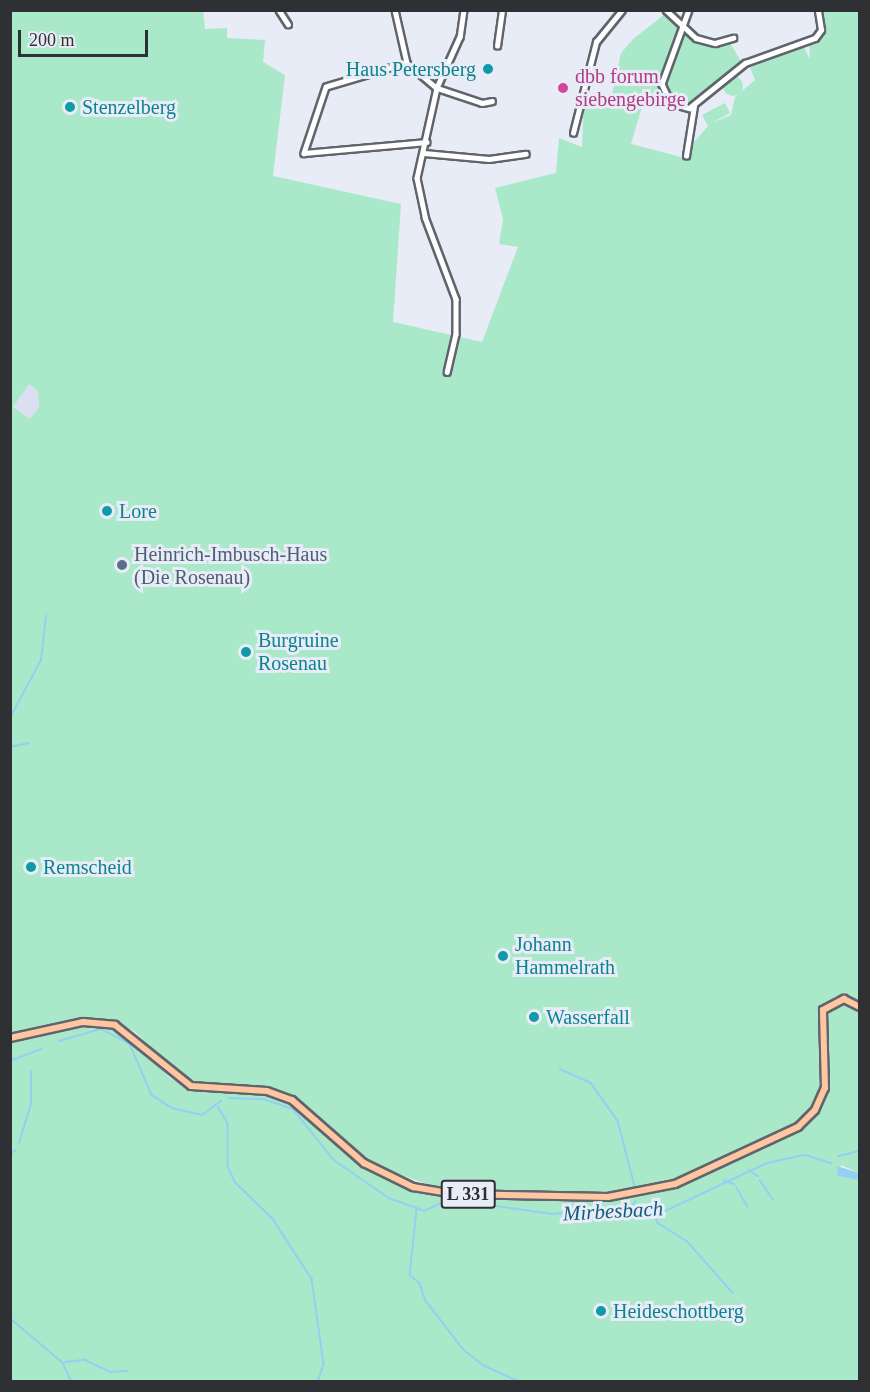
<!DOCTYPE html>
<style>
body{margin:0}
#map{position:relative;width:870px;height:1392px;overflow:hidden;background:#e8ecf6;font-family:"Times New Roman",serif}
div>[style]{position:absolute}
.built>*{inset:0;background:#dae0f1}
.green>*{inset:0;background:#aae8ca}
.round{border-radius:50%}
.water>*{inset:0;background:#93d0f1}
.stream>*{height:1.5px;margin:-0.75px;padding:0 0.75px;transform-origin:0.75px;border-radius:0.75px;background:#93d0f1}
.roads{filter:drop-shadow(2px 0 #60646c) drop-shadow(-2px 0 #60646c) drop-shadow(0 2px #60646c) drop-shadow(0 -2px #60646c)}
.minor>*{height:4.5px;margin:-2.25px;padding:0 2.25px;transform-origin:2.25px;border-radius:2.25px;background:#fff}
.major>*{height:6px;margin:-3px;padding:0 3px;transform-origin:3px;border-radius:3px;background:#ffc6a1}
.dots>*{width:16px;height:16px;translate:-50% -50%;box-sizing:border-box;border:3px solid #e8ecf6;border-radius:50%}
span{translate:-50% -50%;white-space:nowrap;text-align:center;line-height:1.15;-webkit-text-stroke:6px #e8ecf6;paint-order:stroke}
.shield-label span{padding:2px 4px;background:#e8ecf6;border:2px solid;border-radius:4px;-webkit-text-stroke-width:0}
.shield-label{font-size:18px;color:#2f3034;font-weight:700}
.culture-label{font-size:20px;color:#0d838f}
.right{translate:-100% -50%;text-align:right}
.left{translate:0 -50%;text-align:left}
.hotel-label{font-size:20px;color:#b23c85}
.service-label{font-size:20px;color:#4e5e75}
.water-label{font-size:21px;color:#125d7d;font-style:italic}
.frame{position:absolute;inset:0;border:12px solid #2f3034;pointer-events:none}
.scale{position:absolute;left:18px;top:30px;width:130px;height:27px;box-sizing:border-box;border:3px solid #2f3034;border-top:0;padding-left:8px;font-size:18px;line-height:21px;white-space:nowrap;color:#2f3034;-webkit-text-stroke:4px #e8ecf6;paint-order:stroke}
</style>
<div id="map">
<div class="built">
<i style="clip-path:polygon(29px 384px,38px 391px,39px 407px,30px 419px,13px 407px)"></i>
</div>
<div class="green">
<i style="clip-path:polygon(evenodd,10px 11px,203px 11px,205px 29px,227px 28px,227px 38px,265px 40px,263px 62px,285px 75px,273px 176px,401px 204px,393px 322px,482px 342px,518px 247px,499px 244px,503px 219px,495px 188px,556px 173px,559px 138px,582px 147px,584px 98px,610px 103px,621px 53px,633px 39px,665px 14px,700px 44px,730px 43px,742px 63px,689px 104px,661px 97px,641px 110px,631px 144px,681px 157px,708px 126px,702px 115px,725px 103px,730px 113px,712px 123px,731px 115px,735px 97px,755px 80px,749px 64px,804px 47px,810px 60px,809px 43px,824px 36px,821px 11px,859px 11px,859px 1003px,836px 996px,820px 1008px,821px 1089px,815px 1106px,794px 1126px,669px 1183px,618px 1193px,444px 1190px,375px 1166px,299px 1100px,276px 1090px,219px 1089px,181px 1076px,134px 1031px,113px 1021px,78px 1020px,11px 1035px,10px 11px,29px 384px,38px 391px,39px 407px,30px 419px,13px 407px,29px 384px)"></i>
<i class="round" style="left:723px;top:76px;width:20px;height:20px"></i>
<i style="clip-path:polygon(840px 1003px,859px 1012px,859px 1173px,841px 1165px,838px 1176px,859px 1180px,859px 1381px,11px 1381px,10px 1041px,94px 1025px,125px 1032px,170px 1078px,189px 1089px,279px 1097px,363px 1166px,429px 1193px,620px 1199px,704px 1175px,812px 1121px,829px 1083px,826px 1012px)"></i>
</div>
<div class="water">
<i style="clip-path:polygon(837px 1166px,859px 1173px,859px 1180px,838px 1176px)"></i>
</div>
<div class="stream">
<i style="left:10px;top:718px;width:66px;rotate:-61.9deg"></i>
<i style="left:41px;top:660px;width:44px;rotate:-83.5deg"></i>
<i style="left:10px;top:747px;width:19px;rotate:-12deg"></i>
<i style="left:59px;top:1041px;width:44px;rotate:-15.9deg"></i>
<i style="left:101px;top:1029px;width:33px;rotate:27deg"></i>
<i style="left:130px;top:1044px;width:56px;rotate:66.7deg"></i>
<i style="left:152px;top:1095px;width:24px;rotate:33deg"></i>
<i style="left:172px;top:1108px;width:31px;rotate:13deg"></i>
<i style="left:202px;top:1115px;width:24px;rotate:-36deg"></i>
<i style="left:10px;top:1061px;width:34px;rotate:-21deg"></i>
<i style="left:560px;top:1069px;width:34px;rotate:24deg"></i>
<i style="left:591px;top:1083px;width:47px;rotate:54.6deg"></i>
<i style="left:618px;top:1121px;width:71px;rotate:75.4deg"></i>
<i style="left:229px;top:1098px;width:35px;rotate:2deg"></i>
<i style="left:264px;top:1099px;width:31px;rotate:19deg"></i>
<i style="left:293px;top:1109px;width:65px;rotate:51.2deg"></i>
<i style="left:334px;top:1160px;width:67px;rotate:34.6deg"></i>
<i style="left:389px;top:1198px;width:37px;rotate:20deg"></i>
<i style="left:424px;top:1211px;width:26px;rotate:-25deg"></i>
<i style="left:218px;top:1107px;width:19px;rotate:58deg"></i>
<i style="left:228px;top:1123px;width:43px;rotate:90deg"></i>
<i style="left:228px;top:1166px;width:17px;rotate:66deg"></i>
<i style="left:235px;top:1182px;width:53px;rotate:44.2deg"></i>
<i style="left:273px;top:1219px;width:72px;rotate:57deg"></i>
<i style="left:312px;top:1279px;width:86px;rotate:82deg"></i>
<i style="left:324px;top:1364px;width:19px;rotate:108deg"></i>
<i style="left:19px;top:1143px;width:41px;rotate:-72.9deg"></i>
<i style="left:31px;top:1104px;width:33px;rotate:-90deg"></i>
<i style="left:10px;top:1154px;width:7px;rotate:-34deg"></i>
<i style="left:838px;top:1156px;width:23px;rotate:-13deg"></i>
<i style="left:749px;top:1170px;width:11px;rotate:34deg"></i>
<i style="left:724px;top:1180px;width:11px;rotate:22deg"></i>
<i style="left:760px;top:1180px;width:23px;rotate:56deg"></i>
<i style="left:737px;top:1188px;width:22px;rotate:60deg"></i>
<i style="left:455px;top:1200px;width:98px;rotate:8.2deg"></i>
<i style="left:552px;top:1214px;width:78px;rotate:-4.4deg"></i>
<i style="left:630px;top:1208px;width:33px;rotate:7deg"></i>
<i style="left:663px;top:1212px;width:115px;rotate:-25.2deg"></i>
<i style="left:767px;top:1163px;width:40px;rotate:-12deg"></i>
<i style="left:806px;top:1155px;width:26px;rotate:18deg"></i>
<i style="left:631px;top:1207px;width:8px;rotate:-50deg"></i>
<i style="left:417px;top:1210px;width:65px;rotate:96.1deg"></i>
<i style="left:410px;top:1275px;width:13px;rotate:39deg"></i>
<i style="left:420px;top:1283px;width:19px;rotate:72deg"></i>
<i style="left:426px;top:1301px;width:62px;rotate:52.2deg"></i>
<i style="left:464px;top:1350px;width:24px;rotate:38deg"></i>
<i style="left:483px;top:1365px;width:41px;rotate:24.7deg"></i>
<i style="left:654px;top:1211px;width:13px;rotate:72deg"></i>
<i style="left:658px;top:1223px;width:34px;rotate:32deg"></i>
<i style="left:687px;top:1241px;width:69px;rotate:48.5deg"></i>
<i style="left:10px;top:1318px;width:70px;rotate:40.3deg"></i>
<i style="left:63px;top:1363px;width:21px;rotate:65deg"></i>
<i style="left:65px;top:1362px;width:20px;rotate:-6deg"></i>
<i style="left:85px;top:1360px;width:29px;rotate:25deg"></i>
<i style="left:111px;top:1372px;width:16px;rotate:-4deg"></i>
<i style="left:565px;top:1382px;width:42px"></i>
</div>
<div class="roads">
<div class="minor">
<i style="left:279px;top:10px;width:17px;rotate:57deg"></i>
<i style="left:395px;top:10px;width:54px;rotate:77.2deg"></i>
<i style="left:407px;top:63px;width:39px;rotate:40deg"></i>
<i style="left:437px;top:88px;width:92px;rotate:102.5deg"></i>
<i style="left:417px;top:178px;width:40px;rotate:78deg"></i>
<i style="left:425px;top:217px;width:88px;rotate:69.3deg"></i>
<i style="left:456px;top:299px;width:35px;rotate:90deg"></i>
<i style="left:456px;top:334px;width:39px;rotate:103deg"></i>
<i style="left:464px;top:10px;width:27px;rotate:98deg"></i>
<i style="left:460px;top:37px;width:56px;rotate:114.3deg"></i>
<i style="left:437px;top:88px;width:47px;rotate:18.4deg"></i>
<i style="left:482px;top:103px;width:10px;rotate:-11deg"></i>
<i style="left:666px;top:10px;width:41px;rotate:43deg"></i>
<i style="left:696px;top:38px;width:20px;rotate:15deg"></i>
<i style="left:715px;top:43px;width:19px;rotate:-16deg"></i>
<i style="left:689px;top:10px;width:79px;rotate:110deg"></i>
<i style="left:662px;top:84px;width:21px;rotate:65deg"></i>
<i style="left:671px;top:103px;width:19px;rotate:16deg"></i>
<i style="left:689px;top:108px;width:72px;rotate:-38.8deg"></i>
<i style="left:745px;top:63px;width:74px;rotate:-19.7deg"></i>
<i style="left:815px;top:38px;width:10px;rotate:-53deg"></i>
<i style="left:821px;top:30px;width:20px;rotate:-99deg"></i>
<i style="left:497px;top:46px;width:36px;rotate:-82deg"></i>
<i style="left:407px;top:63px;width:84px;rotate:163.5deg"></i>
<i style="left:326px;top:87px;width:70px;rotate:108.4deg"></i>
<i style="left:304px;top:153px;width:123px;rotate:-5.1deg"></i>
<i style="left:573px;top:133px;width:94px;rotate:-75.8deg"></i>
<i style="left:596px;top:42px;width:41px;rotate:-50.9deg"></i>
<i style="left:424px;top:153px;width:65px;rotate:5.3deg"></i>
<i style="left:489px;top:159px;width:37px;rotate:-8deg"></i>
<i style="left:686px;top:156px;width:51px;rotate:-80.9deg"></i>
</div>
<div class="major">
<i style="left:10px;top:1038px;width:75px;rotate:-12.4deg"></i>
<i style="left:83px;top:1022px;width:32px;rotate:5deg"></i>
<i style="left:115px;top:1025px;width:97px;rotate:38.8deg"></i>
<i style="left:191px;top:1086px;width:76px;rotate:3.8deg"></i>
<i style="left:267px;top:1091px;width:27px;rotate:20deg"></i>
<i style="left:292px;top:1100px;width:96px;rotate:41.2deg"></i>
<i style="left:364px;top:1163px;width:55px;rotate:26.1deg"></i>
<i style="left:413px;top:1187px;width:43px;rotate:9.5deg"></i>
<i style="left:455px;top:1194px;width:153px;rotate:1.1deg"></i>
<i style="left:608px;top:1197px;width:68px;rotate:-11deg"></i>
<i style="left:675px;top:1184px;width:136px;rotate:-24.9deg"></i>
<i style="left:798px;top:1127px;width:24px;rotate:-45deg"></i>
<i style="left:815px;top:1110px;width:24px;rotate:-66deg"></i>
<i style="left:825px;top:1088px;width:78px;rotate:-91.5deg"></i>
<i style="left:823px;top:1010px;width:24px;rotate:-28deg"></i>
<i style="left:844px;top:999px;width:18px;rotate:27deg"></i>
</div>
</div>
<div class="dots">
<i style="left:488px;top:69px;background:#0f9aa8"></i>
<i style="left:563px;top:88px;background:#d1479c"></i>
<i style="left:70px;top:107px;background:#0f9aa8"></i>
<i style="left:107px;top:511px;background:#0f9aa8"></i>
<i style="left:122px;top:565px;background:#5c6f8a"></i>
<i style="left:246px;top:652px;background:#0f9aa8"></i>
<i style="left:31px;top:867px;background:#0f9aa8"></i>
<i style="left:503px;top:956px;background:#0f9aa8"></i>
<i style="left:534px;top:1017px;background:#0f9aa8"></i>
<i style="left:601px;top:1311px;background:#0f9aa8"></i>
</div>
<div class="shield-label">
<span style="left:468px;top:1194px">L 331</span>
</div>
<div class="culture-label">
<span class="right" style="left:476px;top:69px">Haus Petersberg</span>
<span class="left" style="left:82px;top:107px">Stenzelberg</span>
<span class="left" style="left:119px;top:511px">Lore</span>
<span class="left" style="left:258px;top:652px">Burgruine<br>Rosenau</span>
<span class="left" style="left:43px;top:867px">Remscheid</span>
<span class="left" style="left:515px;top:956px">Johann<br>Hammelrath</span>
<span class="left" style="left:546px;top:1017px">Wasserfall</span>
<span class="left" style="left:613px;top:1311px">Heideschottberg</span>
</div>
<div class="hotel-label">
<span class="left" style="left:575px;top:88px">dbb forum<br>siebengebirge</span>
</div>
<div class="service-label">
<span class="left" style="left:134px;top:566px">Heinrich-Imbusch-Haus<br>(Die Rosenau)</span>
</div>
<div class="water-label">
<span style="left:613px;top:1211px;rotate:-3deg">Mirbesbach</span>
</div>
<div class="frame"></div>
<div class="scale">200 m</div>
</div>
